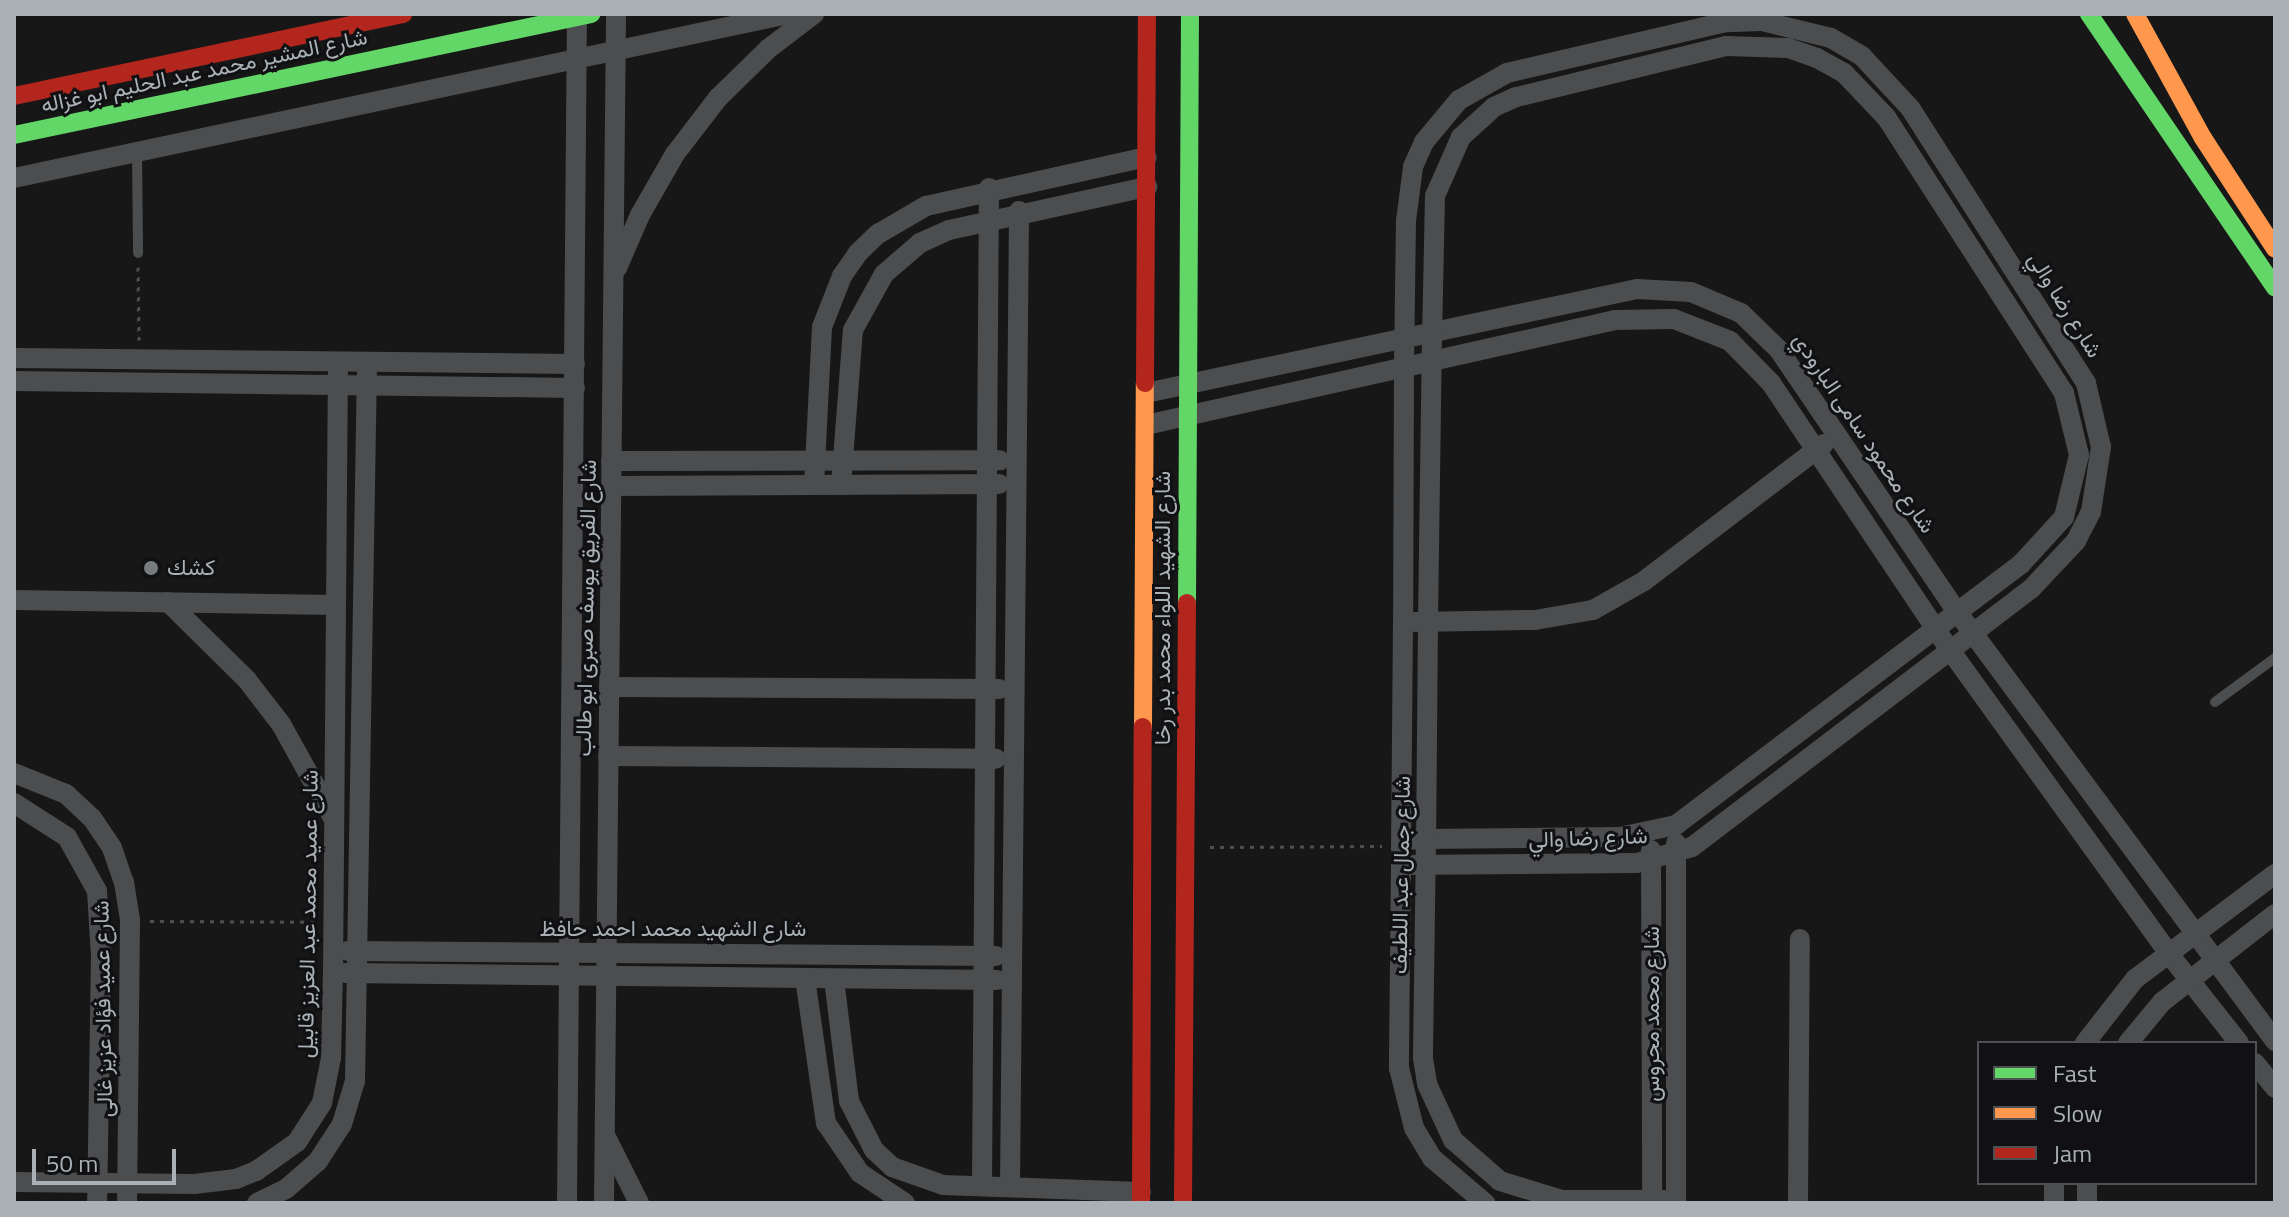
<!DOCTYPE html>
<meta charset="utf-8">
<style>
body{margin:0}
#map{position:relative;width:2289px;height:1217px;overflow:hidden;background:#171717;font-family:"Titillium Web",Vazirmatn,sans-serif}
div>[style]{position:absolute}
.path>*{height:3px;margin-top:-1.5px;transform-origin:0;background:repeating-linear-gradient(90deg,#4d4f50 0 4px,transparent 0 10px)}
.lane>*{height:10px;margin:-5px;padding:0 5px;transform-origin:5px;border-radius:5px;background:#4b4d4f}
.street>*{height:20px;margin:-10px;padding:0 10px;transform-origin:10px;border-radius:10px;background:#4b4d4f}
.fast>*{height:18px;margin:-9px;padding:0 9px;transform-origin:9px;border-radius:9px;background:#63d668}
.slow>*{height:18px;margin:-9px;padding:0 9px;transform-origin:9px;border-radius:9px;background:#ff974d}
.jam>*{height:18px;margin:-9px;padding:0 9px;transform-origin:9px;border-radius:9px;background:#b3261e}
.dots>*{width:22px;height:22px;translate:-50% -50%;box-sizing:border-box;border:4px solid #111113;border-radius:50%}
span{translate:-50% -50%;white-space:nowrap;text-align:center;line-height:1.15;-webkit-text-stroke:6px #111113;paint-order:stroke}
.street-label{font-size:22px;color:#a9b1b6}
.poi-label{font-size:22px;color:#a9b1b6}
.left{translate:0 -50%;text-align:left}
.frame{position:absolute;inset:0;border:16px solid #a9b1b6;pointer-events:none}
.legend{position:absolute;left:1977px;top:1041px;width:280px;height:144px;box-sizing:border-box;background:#111113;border:2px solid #4e5154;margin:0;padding:10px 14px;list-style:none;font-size:24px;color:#a9b1b6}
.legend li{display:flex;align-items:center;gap:16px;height:40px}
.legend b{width:40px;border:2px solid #4e5154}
.scale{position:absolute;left:32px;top:1149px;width:144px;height:36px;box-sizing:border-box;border:4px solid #a9b1b6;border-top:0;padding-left:10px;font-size:24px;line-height:28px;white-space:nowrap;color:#a9b1b6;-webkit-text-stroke:6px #111113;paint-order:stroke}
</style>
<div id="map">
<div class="path">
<i style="left:138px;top:267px;width:73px;rotate:89.2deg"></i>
<i style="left:1210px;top:847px;width:172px;rotate:-0.3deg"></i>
<i style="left:150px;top:921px;width:164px;rotate:0.3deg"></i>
</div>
<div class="lane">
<i style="left:137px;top:152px;width:101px;rotate:89.4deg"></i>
<i style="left:2215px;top:702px;width:74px;rotate:-36.3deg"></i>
</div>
<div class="street">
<i style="left:14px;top:178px;width:791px;rotate:-11.96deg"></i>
<i style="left:617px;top:268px;width:58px;rotate:-66.5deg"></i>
<i style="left:640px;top:215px;width:70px;rotate:-60.2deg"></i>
<i style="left:675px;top:154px;width:71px;rotate:-52.5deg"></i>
<i style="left:718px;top:98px;width:70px;rotate:-44.4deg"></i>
<i style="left:768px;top:49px;width:58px;rotate:-37.3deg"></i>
<i style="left:14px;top:358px;width:561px;rotate:0.61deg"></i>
<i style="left:14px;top:381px;width:561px;rotate:0.71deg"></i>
<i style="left:1146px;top:393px;width:502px;rotate:-11.96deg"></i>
<i style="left:1637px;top:289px;width:54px;rotate:3.2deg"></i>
<i style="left:1691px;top:292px;width:54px;rotate:22.8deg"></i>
<i style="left:1741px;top:313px;width:53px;rotate:44.2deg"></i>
<i style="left:1779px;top:350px;width:318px;rotate:55.8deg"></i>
<i style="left:1958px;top:613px;width:533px;rotate:53.47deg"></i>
<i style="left:1146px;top:425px;width:481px;rotate:-12.6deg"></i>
<i style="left:1615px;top:320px;width:59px;rotate:-1deg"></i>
<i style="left:1674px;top:319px;width:60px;rotate:21.4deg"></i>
<i style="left:1730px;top:341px;width:59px;rotate:45.7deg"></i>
<i style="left:1771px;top:383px;width:321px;rotate:56.2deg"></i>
<i style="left:1950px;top:650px;width:375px;rotate:54.2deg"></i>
<i style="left:2169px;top:954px;width:113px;rotate:51.8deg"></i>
<i style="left:611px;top:461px;width:389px;rotate:-0.1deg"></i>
<i style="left:814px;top:485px;width:158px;rotate:-87.1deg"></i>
<i style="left:822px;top:327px;width:55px;rotate:-68.6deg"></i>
<i style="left:842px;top:276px;width:28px;rotate:-55deg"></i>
<i style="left:858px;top:253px;width:28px;rotate:-44deg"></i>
<i style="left:878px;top:234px;width:56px;rotate:-30.3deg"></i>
<i style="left:926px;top:206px;width:226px;rotate:-12.5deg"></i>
<i style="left:841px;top:485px;width:155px;rotate:-85.6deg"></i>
<i style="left:853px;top:330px;width:64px;rotate:-61deg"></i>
<i style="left:884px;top:274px;width:48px;rotate:-40.7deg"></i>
<i style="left:920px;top:243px;width:32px;rotate:-24deg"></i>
<i style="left:949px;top:230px;width:203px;rotate:-12.3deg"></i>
<i style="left:611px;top:486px;width:388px;rotate:-0.3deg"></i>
<i style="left:14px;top:600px;width:322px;rotate:0.9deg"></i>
<i style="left:168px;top:602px;width:111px;rotate:44.6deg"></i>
<i style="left:247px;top:680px;width:56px;rotate:52.3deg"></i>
<i style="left:281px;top:724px;width:105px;rotate:61deg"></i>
<i style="left:1415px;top:622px;width:120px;rotate:-1deg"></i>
<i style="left:1535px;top:620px;width:59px;rotate:-9.8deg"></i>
<i style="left:1593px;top:610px;width:59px;rotate:-29.6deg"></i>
<i style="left:1644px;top:581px;width:226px;rotate:-37.3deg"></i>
<i style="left:609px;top:687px;width:390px;rotate:0.3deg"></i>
<i style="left:608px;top:756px;width:388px;rotate:0.4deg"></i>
<i style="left:14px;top:773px;width:56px;rotate:22deg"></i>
<i style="left:66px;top:794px;width:35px;rotate:43deg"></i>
<i style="left:92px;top:818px;width:36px;rotate:56deg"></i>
<i style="left:112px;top:848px;width:36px;rotate:71deg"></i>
<i style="left:124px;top:882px;width:39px;rotate:81deg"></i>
<i style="left:130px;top:921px;width:282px;rotate:90.6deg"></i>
<i style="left:14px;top:803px;width:63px;rotate:32.7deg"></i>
<i style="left:67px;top:837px;width:62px;rotate:60.9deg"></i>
<i style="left:97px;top:891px;width:65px;rotate:86.5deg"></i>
<i style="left:101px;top:956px;width:247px;rotate:90.9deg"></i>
<i style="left:1401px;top:840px;width:25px;rotate:-2deg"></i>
<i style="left:1426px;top:839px;width:194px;rotate:-0.6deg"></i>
<i style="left:1620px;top:837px;width:57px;rotate:-12.1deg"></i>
<i style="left:1676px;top:825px;width:433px;rotate:-37.1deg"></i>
<i style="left:2021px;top:564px;width:64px;rotate:-47.5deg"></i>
<i style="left:2064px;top:517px;width:64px;rotate:-76.4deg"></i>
<i style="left:2079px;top:455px;width:64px;rotate:-103.6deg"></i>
<i style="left:2064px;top:393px;width:328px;rotate:-122.8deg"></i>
<i style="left:1886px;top:117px;width:61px;rotate:-133.7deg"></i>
<i style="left:1844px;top:73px;width:31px;rotate:-151deg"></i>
<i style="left:1817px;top:58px;width:31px;rotate:-161deg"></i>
<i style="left:1788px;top:48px;width:62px;rotate:-178.2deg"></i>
<i style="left:1726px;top:46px;width:216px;rotate:166.3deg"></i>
<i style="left:1516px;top:97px;width:24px;rotate:156deg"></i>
<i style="left:1494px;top:107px;width:45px;rotate:137.7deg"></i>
<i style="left:1461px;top:137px;width:64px;rotate:113.8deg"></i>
<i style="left:1435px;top:196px;width:138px;rotate:91.2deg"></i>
<i style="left:1432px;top:334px;width:287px;rotate:90.8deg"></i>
<i style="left:1428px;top:621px;width:218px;rotate:90.5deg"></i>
<i style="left:1426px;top:839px;width:219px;rotate:90.8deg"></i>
<i style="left:1423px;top:1058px;width:26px;rotate:81deg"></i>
<i style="left:1427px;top:1084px;width:62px;rotate:65.1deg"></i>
<i style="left:1453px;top:1140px;width:62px;rotate:41.1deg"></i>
<i style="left:1500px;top:1181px;width:65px;rotate:17deg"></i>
<i style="left:1562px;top:1200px;width:114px"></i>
<i style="left:1676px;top:843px;width:360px;rotate:90deg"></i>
<i style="left:1651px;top:850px;width:353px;rotate:89.8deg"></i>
<i style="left:1401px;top:865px;width:236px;rotate:-0.5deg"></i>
<i style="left:1637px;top:863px;width:57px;rotate:-16.2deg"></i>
<i style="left:1692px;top:847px;width:426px;rotate:-37.3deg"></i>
<i style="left:2031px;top:589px;width:66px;rotate:-46.8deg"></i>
<i style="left:2076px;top:541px;width:33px;rotate:-63deg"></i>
<i style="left:2091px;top:512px;width:66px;rotate:-81.3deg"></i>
<i style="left:2101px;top:447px;width:66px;rotate:-103.2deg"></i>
<i style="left:2086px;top:383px;width:325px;rotate:-122.6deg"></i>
<i style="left:1911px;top:109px;width:72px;rotate:-132.8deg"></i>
<i style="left:1862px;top:56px;width:36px;rotate:-150deg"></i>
<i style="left:1831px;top:38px;width:71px;rotate:-166.2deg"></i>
<i style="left:1762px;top:21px;width:36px;rotate:178deg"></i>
<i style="left:1726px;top:22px;width:225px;rotate:166.9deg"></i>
<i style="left:1507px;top:73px;width:55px;rotate:150.6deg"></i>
<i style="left:1459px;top:100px;width:55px;rotate:129.8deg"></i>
<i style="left:1424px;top:142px;width:27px;rotate:114deg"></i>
<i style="left:1413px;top:167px;width:54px;rotate:97.4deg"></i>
<i style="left:1406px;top:221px;width:148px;rotate:90.8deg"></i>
<i style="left:1404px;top:369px;width:253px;rotate:90.2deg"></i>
<i style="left:1403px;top:622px;width:243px;rotate:90.5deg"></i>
<i style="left:1401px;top:865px;width:203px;rotate:90.6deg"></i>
<i style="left:1399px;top:1068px;width:62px;rotate:76deg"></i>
<i style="left:1414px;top:1128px;width:35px;rotate:59deg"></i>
<i style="left:1432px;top:1158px;width:70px;rotate:40.3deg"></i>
<i style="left:348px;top:951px;width:648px;rotate:0.44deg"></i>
<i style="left:345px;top:973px;width:652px;rotate:0.62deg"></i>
<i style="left:805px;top:978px;width:147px;rotate:81.8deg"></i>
<i style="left:826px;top:1123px;width:60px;rotate:55.8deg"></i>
<i style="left:860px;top:1173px;width:54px;rotate:33.7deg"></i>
<i style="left:834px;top:979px;width:123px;rotate:83deg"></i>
<i style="left:849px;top:1101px;width:55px;rotate:63deg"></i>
<i style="left:874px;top:1150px;width:25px;rotate:43deg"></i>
<i style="left:892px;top:1167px;width:54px;rotate:19.4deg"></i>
<i style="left:943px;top:1185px;width:198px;rotate:2deg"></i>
<i style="left:2085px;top:1043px;width:81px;rotate:-52deg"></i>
<i style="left:2135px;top:979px;width:175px;rotate:-36.9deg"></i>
<i style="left:2128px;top:1043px;width:53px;rotate:-50.3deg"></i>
<i style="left:2162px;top:1002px;width:143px;rotate:-37.9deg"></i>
<i style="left:2255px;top:1063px;width:32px;rotate:51deg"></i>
<i style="left:607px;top:1139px;width:72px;rotate:63.4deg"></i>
<i style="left:14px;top:1182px;width:180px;rotate:0.6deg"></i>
<i style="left:194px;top:1184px;width:42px;rotate:-6.8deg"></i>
<i style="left:236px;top:1179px;width:22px;rotate:-22deg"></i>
<i style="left:256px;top:1171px;width:50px;rotate:-35.3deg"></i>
<i style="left:297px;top:1142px;width:46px;rotate:-57.3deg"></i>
<i style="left:322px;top:1103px;width:46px;rotate:-78.7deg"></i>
<i style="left:331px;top:1058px;width:85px;rotate:-88.7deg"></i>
<i style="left:333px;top:973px;width:611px;rotate:-89.53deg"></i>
<i style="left:2054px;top:1183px;width:20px;rotate:90deg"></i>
<i style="left:982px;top:1186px;width:998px;rotate:-89.6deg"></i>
<i style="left:1010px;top:1187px;width:976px;rotate:-89.47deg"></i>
<i style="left:257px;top:1203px;width:32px;rotate:-26deg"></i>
<i style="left:286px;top:1189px;width:43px;rotate:-41.2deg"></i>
<i style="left:318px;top:1161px;width:44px;rotate:-57deg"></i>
<i style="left:342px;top:1124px;width:45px;rotate:-73.2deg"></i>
<i style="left:355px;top:1081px;width:719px;rotate:-89.04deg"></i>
<i style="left:567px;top:1203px;width:1186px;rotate:-89.52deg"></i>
<i style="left:604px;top:1203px;width:1189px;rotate:-89.42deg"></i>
<i style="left:1798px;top:1203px;width:264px;rotate:-89.6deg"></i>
<i style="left:2087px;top:1203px;width:20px;rotate:-90deg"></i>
</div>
<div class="fast">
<i style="left:2089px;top:14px;width:331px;rotate:55.8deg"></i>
<i style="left:14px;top:135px;width:590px;rotate:-11.84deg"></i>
<i style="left:1187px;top:603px;width:589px;rotate:-89.71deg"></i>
</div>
<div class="slow">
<i style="left:2135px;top:14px;width:141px;rotate:61.3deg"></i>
<i style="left:2203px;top:138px;width:132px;rotate:57deg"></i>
<i style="left:1143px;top:727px;width:344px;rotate:-89.7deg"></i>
</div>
<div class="jam">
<i style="left:14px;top:96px;width:398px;rotate:-11.9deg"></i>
<i style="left:1145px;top:383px;width:369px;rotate:-89.7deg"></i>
<i style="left:1141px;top:1203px;width:476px;rotate:-89.8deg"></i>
<i style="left:1183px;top:1203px;width:600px;rotate:-89.62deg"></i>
</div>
<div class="dots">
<i style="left:151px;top:568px;background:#767b7e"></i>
</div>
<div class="street-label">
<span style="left:204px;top:71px;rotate:-12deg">شارع المشير محمد عبد الحليم ابو غزاله</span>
<span style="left:2065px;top:305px;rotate:58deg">شارع رضا والي</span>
<span style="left:1864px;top:433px;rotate:56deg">شارع محمود سامى البارودي</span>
<span style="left:586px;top:608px;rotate:-89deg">شارع الفريق يوسف صبرى ابو طالب</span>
<span style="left:1163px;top:608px;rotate:-90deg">شارع الشهيد اللواء محمد بدر رخا</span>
<span style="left:1588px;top:838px;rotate:-2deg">شارع رضا والي</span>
<span style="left:1401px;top:875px;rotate:-89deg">شارع جمال عبد اللطيف</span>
<span style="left:308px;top:914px;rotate:-89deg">شارع عميد محمد عبد العزيز قابيل</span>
<span style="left:673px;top:929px">شارع الشهيد محمد احمد حافظ</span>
<span style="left:103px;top:1009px;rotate:-91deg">شارع عميد فؤاد عزيز غالى</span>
<span style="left:1652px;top:1014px;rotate:-90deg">شارع محمد محروس</span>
</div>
<div class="poi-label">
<span class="left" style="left:167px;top:568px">كشك</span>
</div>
<div class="frame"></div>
<ul class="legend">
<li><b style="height:10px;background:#63d668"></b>Fast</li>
<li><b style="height:10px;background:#ff974d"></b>Slow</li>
<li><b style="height:10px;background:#b3261e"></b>Jam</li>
</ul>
<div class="scale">50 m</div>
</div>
